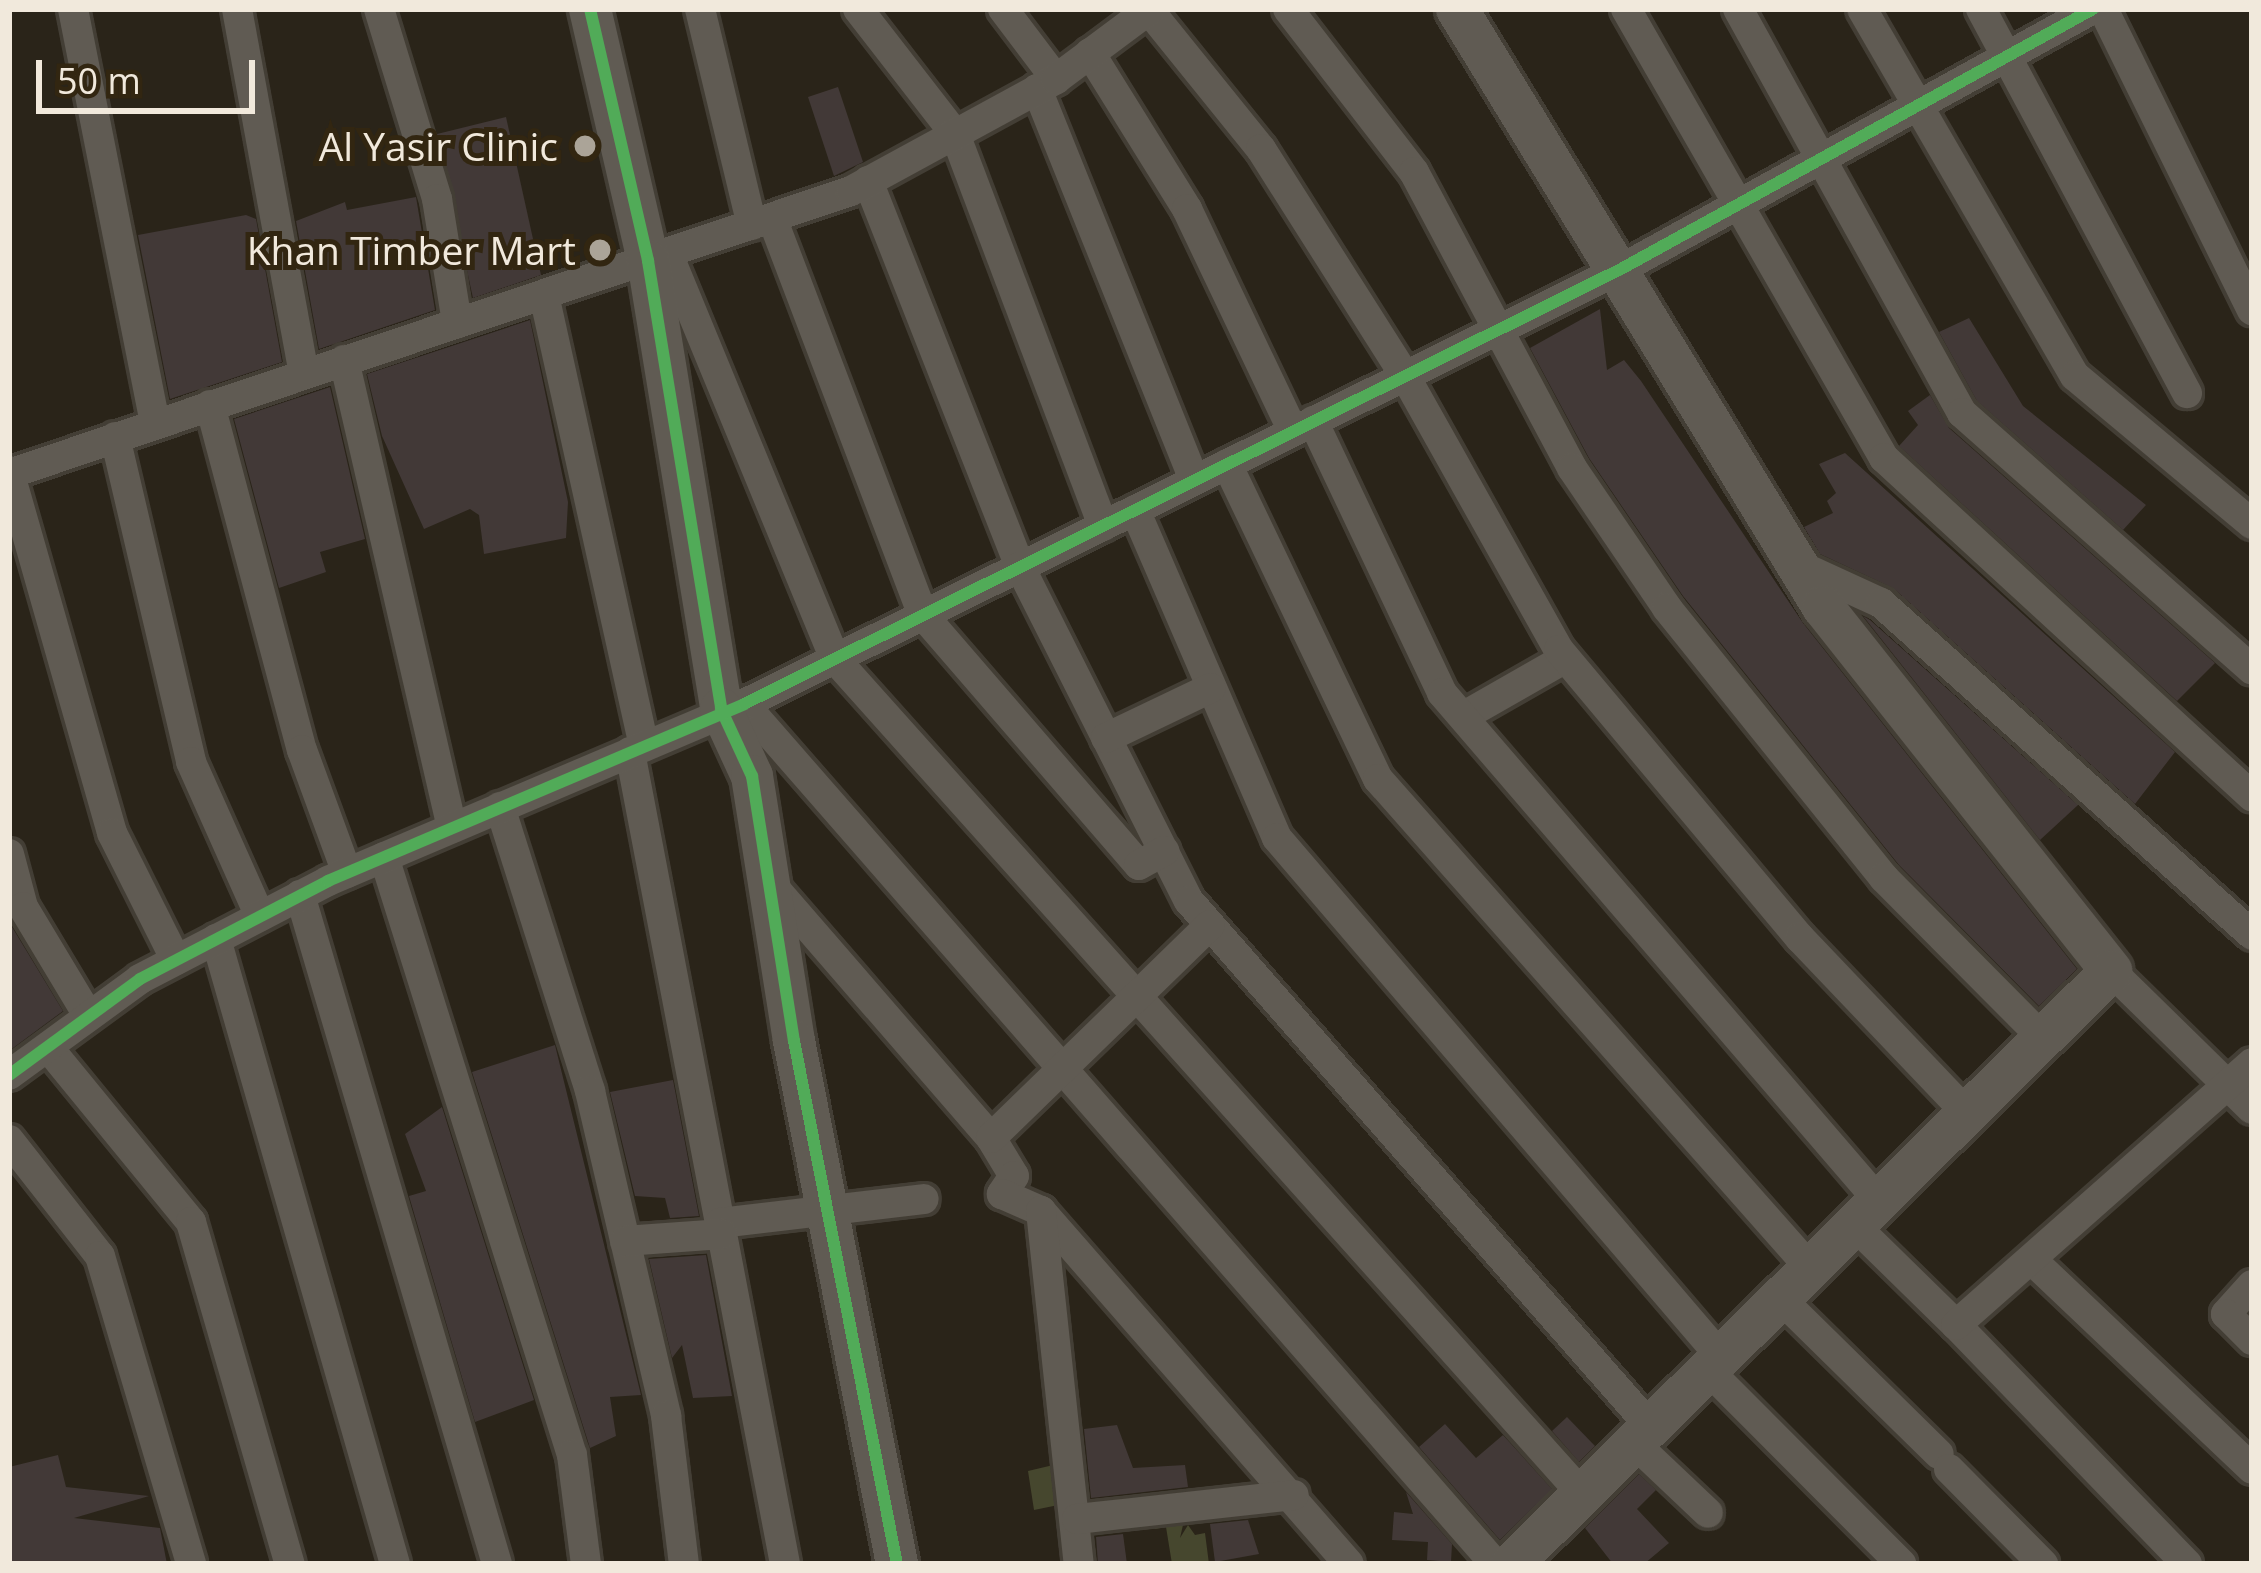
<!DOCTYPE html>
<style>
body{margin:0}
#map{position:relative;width:2261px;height:1573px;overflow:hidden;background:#2a2419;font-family:"Open Sans",sans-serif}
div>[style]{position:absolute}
.green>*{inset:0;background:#46472e}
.building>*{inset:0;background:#423937}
.roads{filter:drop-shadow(3px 0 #433e35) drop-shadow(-3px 0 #433e35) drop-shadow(0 3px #433e35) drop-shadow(0 -3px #433e35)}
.street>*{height:30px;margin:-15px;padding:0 15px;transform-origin:15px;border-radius:15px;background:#605b53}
.secondary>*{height:42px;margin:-21px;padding:0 21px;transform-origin:21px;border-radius:21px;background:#605b53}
.cycleway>*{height:12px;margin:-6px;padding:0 6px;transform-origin:6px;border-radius:6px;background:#51ab58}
.dots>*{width:33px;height:33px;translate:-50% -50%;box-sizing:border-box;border:6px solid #322611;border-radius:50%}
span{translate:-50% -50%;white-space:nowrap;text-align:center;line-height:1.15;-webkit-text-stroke:10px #322611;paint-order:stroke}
.poi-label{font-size:39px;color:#f1e9dc}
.right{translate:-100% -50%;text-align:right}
.frame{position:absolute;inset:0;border:12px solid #f1e9dc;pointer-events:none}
.scale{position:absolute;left:36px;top:60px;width:219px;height:54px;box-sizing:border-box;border:6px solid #f1e9dc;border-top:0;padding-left:15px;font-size:36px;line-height:42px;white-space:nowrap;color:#f1e9dc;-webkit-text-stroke:9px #322611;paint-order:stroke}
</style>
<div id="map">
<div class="green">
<i style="clip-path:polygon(1066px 1462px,1073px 1502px,1034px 1510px,1028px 1471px)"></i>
<i style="clip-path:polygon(1174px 1519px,1183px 1525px,1180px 1538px,1188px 1525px,1195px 1535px,1205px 1533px,1209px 1564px,1172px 1564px,1166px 1527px,1155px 1529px,1153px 1521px)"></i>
</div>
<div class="building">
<i style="clip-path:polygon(838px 87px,863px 162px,834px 176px,808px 97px)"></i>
<i style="clip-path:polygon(506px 117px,541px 275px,473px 298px,437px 134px)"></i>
<i style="clip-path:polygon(416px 197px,435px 310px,319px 349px,296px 221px,345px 202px,347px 210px)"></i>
<i style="clip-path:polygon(246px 215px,256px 219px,282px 362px,170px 399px,138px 235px)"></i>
<i style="clip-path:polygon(1600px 309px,1607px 370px,1624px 360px,1641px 381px,1803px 623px,2077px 969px,2039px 1006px,1899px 865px,1683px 596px,1589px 458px,1530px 348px)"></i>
<i style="clip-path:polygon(1969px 318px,2023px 406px,2146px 505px,2123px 530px,1977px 401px,1939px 332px)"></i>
<i style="clip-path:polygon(530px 320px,568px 502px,566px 538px,484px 554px,479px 515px,470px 509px,424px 529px,382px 436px,367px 374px)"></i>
<i style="clip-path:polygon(330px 387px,365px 539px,320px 552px,326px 572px,279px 588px,234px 419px)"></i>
<i style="clip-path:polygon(1930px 395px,1949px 428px,2215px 663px,2177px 701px,1899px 446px,1918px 425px,1908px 411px)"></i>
<i style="clip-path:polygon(1845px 453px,2175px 752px,2135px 804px,1893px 588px,1820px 554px,1804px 527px,1833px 513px,1827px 501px,1836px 493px,1819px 464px)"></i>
<i style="clip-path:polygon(1863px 616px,1870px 620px,2078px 805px,2040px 840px)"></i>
<i style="clip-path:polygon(9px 922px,63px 1011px,9px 1051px)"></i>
<i style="clip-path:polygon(555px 1045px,641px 1395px,610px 1397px,616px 1436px,590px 1448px,472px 1072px)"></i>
<i style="clip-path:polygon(673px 1080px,699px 1216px,670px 1218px,665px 1198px,635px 1196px,610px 1092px)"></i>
<i style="clip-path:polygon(442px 1107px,534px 1400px,475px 1422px,409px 1196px,426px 1191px,405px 1134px)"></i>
<i style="clip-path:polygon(706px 1255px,732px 1396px,693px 1398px,682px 1345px,672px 1358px,649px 1259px)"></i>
<i style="clip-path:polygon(1567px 1417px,1595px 1446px,1579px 1462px,1552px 1431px)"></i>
<i style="clip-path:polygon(1445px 1424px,1476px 1458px,1503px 1435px,1552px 1489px,1500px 1540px,1419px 1447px)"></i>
<i style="clip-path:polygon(1117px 1425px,1133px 1468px,1185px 1465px,1188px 1487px,1091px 1498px,1084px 1429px)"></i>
<i style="clip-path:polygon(58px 1455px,66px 1487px,149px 1496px,74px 1518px,160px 1528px,167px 1564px,9px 1564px,9px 1467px)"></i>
<i style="clip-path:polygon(1639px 1474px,1656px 1490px,1637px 1509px,1669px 1543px,1644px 1564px,1613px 1564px,1585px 1528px)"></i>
<i style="clip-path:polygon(1406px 1492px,1452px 1544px,1451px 1562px,1427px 1560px,1428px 1542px,1392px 1540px,1394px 1512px,1413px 1514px)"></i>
<i style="clip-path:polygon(1248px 1520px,1259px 1554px,1215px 1562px,1210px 1524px)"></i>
<i style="clip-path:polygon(1123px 1534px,1127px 1564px,1098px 1564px,1096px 1537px)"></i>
</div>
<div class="roads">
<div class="street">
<i style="left:73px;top:9px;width:423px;rotate:78.8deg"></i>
<i style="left:237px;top:9px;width:370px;rotate:79.6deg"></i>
<i style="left:379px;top:9px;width:199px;rotate:73deg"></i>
<i style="left:437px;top:199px;width:126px;rotate:80.8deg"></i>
<i style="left:700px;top:9px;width:222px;rotate:76.5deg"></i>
<i style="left:858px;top:9px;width:158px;rotate:52.2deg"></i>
<i style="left:955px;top:134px;width:419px;rotate:69.3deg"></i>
<i style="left:1003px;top:9px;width:88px;rotate:52.9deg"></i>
<i style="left:1148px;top:9px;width:180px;rotate:51.1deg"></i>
<i style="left:1261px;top:149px;width:269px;rotate:57.6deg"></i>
<i style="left:1405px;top:376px;width:325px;rotate:60.7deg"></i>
<i style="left:1564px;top:659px;width:113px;rotate:150.3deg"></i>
<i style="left:1288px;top:9px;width:206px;rotate:52.3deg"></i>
<i style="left:1414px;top:172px;width:336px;rotate:61.9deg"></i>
<i style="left:1572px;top:468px;width:169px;rotate:55.8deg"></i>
<i style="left:1667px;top:608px;width:346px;rotate:51.2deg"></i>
<i style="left:1884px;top:878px;width:221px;rotate:45.2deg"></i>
<i style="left:1626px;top:9px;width:518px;rotate:60.12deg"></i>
<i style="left:1884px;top:458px;width:500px;rotate:42.6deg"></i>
<i style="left:1738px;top:9px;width:462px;rotate:61deg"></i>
<i style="left:1962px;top:413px;width:387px;rotate:41.5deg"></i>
<i style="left:1862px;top:9px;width:424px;rotate:59.9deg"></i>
<i style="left:2075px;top:376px;width:231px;rotate:39.9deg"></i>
<i style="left:1981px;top:9px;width:436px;rotate:61.8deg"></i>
<i style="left:2103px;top:9px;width:336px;rotate:63.7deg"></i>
<i style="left:1090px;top:53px;width:184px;rotate:58.1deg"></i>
<i style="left:1187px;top:209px;width:246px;rotate:64.5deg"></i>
<i style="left:1037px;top:89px;width:421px;rotate:68.1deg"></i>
<i style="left:868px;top:181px;width:415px;rotate:68.5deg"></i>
<i style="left:1020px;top:567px;width:374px;rotate:63.2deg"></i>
<i style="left:1189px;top:901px;width:697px;rotate:48.72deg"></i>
<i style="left:772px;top:218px;width:425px;rotate:69.2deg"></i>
<i style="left:923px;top:615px;width:330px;rotate:49.2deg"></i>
<i style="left:1139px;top:865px;width:29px;rotate:-29deg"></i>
<i style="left:668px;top:254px;width:438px;rotate:67.6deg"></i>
<i style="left:835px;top:659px;width:1123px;rotate:48.18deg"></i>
<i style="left:544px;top:295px;width:462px;rotate:77.5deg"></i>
<i style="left:344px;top:360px;width:480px;rotate:77deg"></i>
<i style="left:210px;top:405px;width:357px;rotate:75.1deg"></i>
<i style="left:302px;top:750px;width:131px;rotate:69.9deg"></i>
<i style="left:1313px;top:421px;width:301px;rotate:64.6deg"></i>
<i style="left:1442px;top:693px;width:667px;rotate:49.31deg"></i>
<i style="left:115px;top:437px;width:334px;rotate:76.8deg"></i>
<i style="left:191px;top:762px;width:169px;rotate:65.9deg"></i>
<i style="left:1227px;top:464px;width:349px;rotate:64.4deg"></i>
<i style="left:1378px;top:779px;width:654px;rotate:48.53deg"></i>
<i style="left:9px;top:471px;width:376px;rotate:74.1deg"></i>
<i style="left:112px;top:833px;width:142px;rotate:63.3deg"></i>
<i style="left:9px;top:474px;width:888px;rotate:-18.58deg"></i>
<i style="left:851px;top:191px;width:234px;rotate:-28.6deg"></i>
<i style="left:1056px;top:79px;width:117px;rotate:-36.7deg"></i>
<i style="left:1135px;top:510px;width:357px;rotate:66.6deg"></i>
<i style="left:1277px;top:838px;width:684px;rotate:49.44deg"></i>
<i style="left:1798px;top:565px;width:91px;rotate:24.6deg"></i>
<i style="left:1881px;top:603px;width:498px;rotate:41.8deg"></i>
<i style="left:1559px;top:650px;width:376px;rotate:50.1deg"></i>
<i style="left:1800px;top:938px;width:239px;rotate:46.4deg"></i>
<i style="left:744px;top:704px;width:1142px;rotate:48.87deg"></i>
<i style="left:1106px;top:738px;width:116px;rotate:-25.5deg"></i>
<i style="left:630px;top:752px;width:827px;rotate:79.19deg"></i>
<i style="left:500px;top:807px;width:298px;rotate:72.4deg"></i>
<i style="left:590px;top:1091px;width:334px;rotate:76.8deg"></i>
<i style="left:666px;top:1416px;width:149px;rotate:83.1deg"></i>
<i style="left:9px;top:854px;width:55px;rotate:75.2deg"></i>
<i style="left:23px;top:907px;width:126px;rotate:59deg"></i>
<i style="left:384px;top:857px;width:627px;rotate:72.55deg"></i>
<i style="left:572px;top:1455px;width:110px;rotate:82.7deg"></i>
<i style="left:771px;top:884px;width:336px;rotate:49.1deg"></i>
<i style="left:991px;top:1138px;width:44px;rotate:58.8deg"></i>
<i style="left:1014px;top:1176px;width:22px;rotate:124deg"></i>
<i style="left:1002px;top:1194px;width:43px;rotate:23.6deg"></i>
<i style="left:1041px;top:1211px;width:468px;rotate:48.9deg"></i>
<i style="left:300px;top:895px;width:697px;rotate:73.59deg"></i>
<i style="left:216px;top:939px;width:650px;rotate:74.02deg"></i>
<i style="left:2111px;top:971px;width:197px;rotate:44.4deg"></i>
<i style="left:51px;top:1051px;width:221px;rotate:50.7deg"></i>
<i style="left:191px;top:1222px;width:356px;rotate:73.9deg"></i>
<i style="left:9px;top:1075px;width:162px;rotate:-36.2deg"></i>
<i style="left:140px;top:979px;width:212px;rotate:-27.5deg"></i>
<i style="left:328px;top:881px;width:452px;rotate:-23deg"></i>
<i style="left:744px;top:704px;width:979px;rotate:-26.38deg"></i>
<i style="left:1621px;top:269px;width:539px;rotate:-28.85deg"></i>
<i style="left:991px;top:1138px;width:305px;rotate:-44.2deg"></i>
<i style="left:9px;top:1140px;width:147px;rotate:51.9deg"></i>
<i style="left:100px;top:1256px;width:321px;rotate:73.5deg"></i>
<i style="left:1041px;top:1211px;width:355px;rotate:83.9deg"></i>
<i style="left:720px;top:1223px;width:205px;rotate:-6.7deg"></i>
<i style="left:1853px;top:1224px;width:144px;rotate:44.4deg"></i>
<i style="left:625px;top:1241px;width:97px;rotate:-4.1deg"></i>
<i style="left:2033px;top:1261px;width:302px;rotate:43.5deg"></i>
<i style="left:2252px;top:1285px;width:39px;rotate:132deg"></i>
<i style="left:2226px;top:1314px;width:37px;rotate:45deg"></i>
<i style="left:1781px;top:1299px;width:221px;rotate:44.5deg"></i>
<i style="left:1710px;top:1372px;width:271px;rotate:45.1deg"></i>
<i style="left:1633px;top:1442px;width:103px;rotate:43.4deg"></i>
<i style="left:1949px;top:1469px;width:134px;rotate:45.3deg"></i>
<i style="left:1077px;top:1519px;width:218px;rotate:-6.3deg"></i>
<i style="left:2187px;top:1564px;width:332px;rotate:-134deg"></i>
<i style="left:1956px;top:1325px;width:395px;rotate:-41.5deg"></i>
</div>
<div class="secondary">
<i style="left:590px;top:9px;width:259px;rotate:77deg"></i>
<i style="left:648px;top:261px;width:454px;rotate:80.7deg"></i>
<i style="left:721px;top:709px;width:74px;rotate:65.2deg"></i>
<i style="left:752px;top:776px;width:268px;rotate:81deg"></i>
<i style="left:794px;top:1041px;width:533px;rotate:78.86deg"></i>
<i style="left:1457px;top:9px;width:701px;rotate:58.53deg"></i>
<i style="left:1823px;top:607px;width:464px;rotate:51.6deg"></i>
<i style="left:2111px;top:971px;width:843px;rotate:135.29deg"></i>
</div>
</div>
<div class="cycleway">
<i style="left:590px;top:9px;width:259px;rotate:77deg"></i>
<i style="left:648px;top:261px;width:454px;rotate:80.7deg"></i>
<i style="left:721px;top:709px;width:74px;rotate:65.2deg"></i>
<i style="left:752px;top:776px;width:268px;rotate:81deg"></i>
<i style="left:794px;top:1041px;width:533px;rotate:78.86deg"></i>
<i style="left:9px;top:1075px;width:162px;rotate:-36.2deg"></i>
<i style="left:140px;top:979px;width:212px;rotate:-27.5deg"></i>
<i style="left:328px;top:881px;width:452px;rotate:-23deg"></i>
<i style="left:744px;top:704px;width:979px;rotate:-26.38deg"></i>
<i style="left:1621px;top:269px;width:539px;rotate:-28.85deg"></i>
</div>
<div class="dots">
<i style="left:585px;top:146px;background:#aba498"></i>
<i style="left:600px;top:250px;background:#aba498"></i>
</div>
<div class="poi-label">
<span class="right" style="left:558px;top:146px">Al Yasir Clinic</span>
<span class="right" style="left:576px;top:250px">Khan Timber Mart</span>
</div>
<div class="frame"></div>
<div class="scale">50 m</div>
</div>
